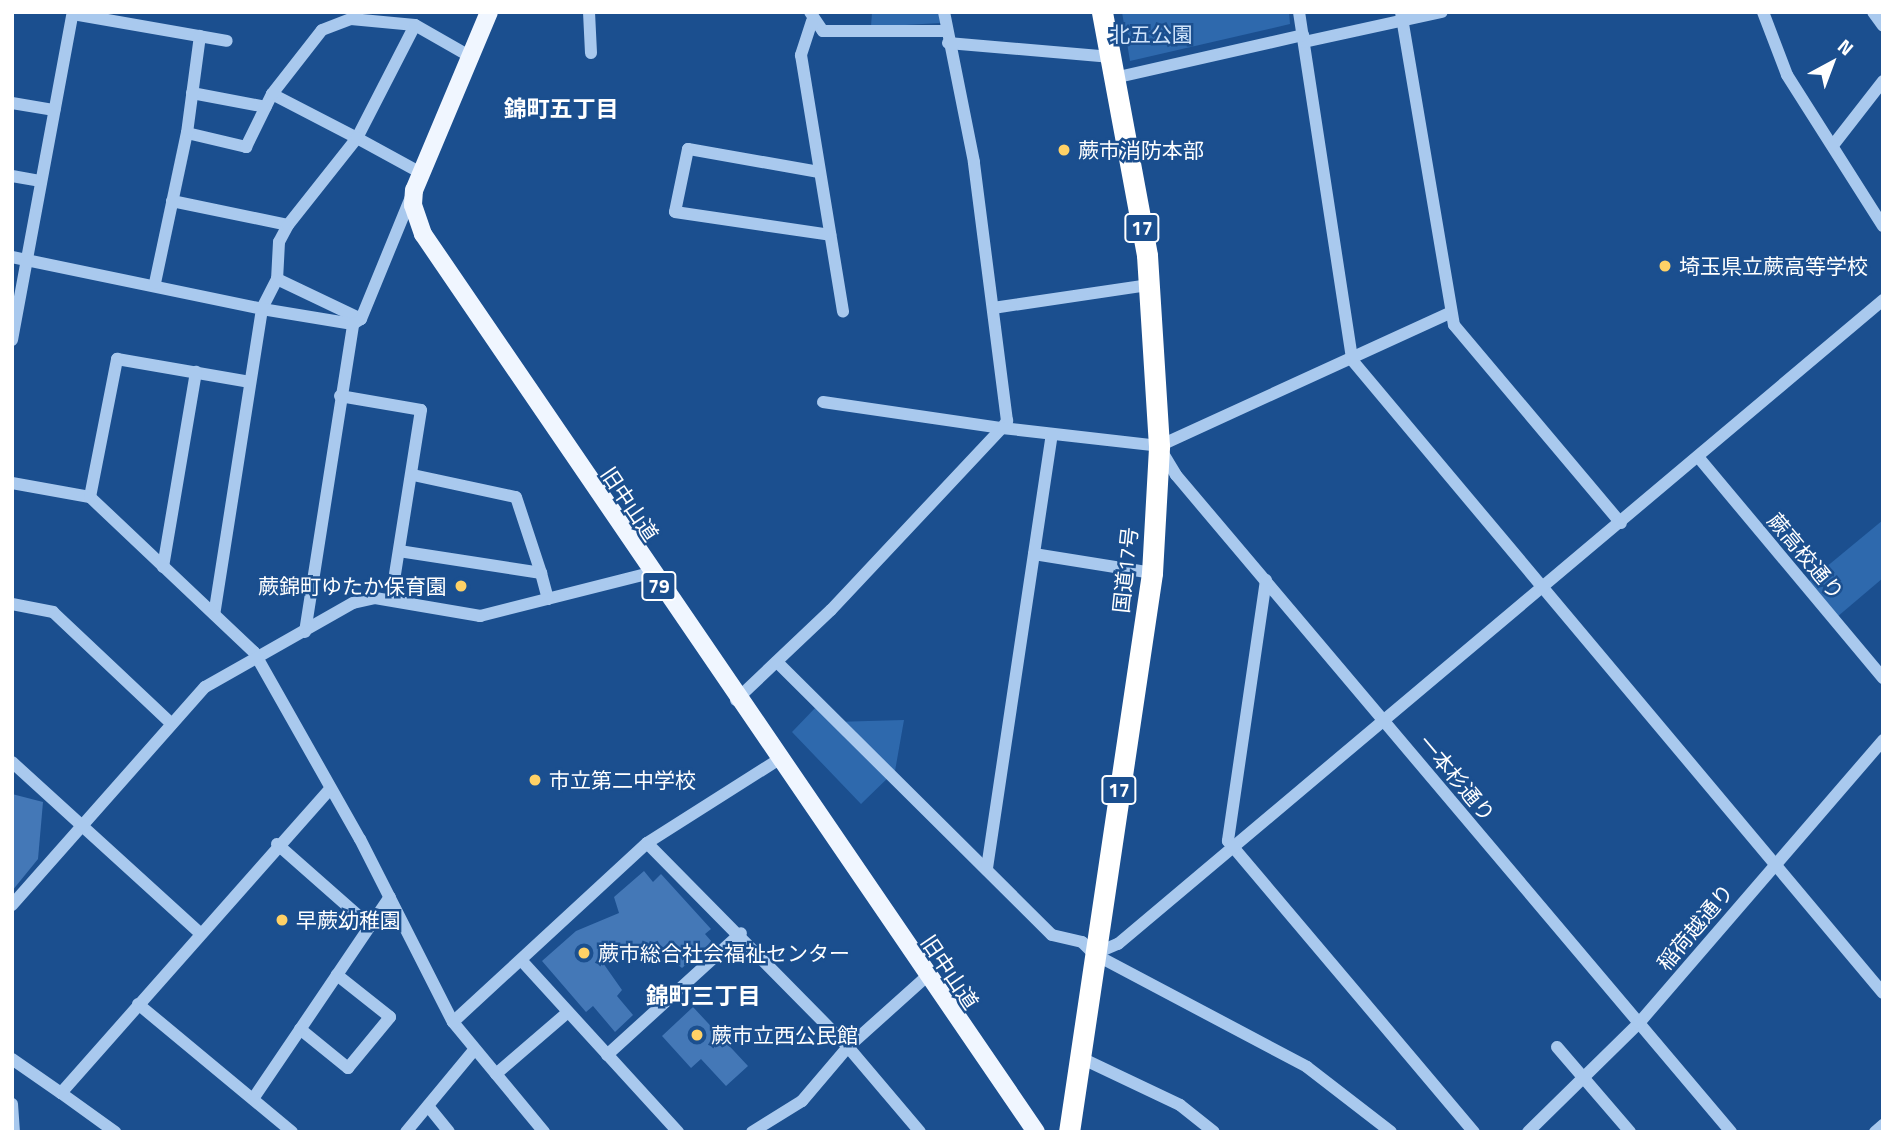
<!DOCTYPE html>
<meta charset="utf-8">
<style>
body{margin:0}
#map{position:relative;width:1895px;height:1144px;overflow:hidden;background:#1b4f8f;font-family:"Titillium Web","Noto Sans JP",sans-serif}
div>[style]{position:absolute}
.green>*{inset:0;background:#2e69ad}
.building>*{inset:0;background:#4478b7}
.minor>*{height:12px;margin:-6px;padding:0 6px;transform-origin:6px;border-radius:6px;background:#a9c9ee}
.major>*{height:18px;margin:-9px;padding:0 9px;transform-origin:9px;border-radius:9px;background:#f0f6ff}
.highway>*{height:21px;margin:-10.5px;padding:0 10.5px;transform-origin:10.5px;border-radius:10.5px;background:#fff}
.dots>*{width:19px;height:19px;translate:-50% -50%;box-sizing:border-box;border:4px solid #1b4f8f;border-radius:50%}
span{translate:-50% -50%;white-space:nowrap;text-align:center;line-height:1.15;-webkit-text-stroke:5px #1b4f8f;paint-order:stroke}
.shield-label span{padding:2px 5px;background:#1b4f8f;border:2px solid;border-radius:5px;-webkit-text-stroke-width:0}
.shield-label{font-size:19px;color:#fff;font-weight:700}
.park-label{font-size:21px;color:#cfe3fa}
.poi-label{font-size:21px;color:#fff}
.left{translate:0 -50%;text-align:left}
.right{translate:-100% -50%;text-align:right}
.street-label{font-size:21px;color:#fff}
.neighbourhood-label{font-size:23px;color:#fff;font-weight:700}
.frame{position:absolute;inset:0;border:14px solid #fff;pointer-events:none}
.north{position:absolute;left:1797px;top:28px;width:70px;height:70px;-webkit-text-stroke:5px #1b4f8f;paint-order:stroke;rotate:41deg;font-size:19px;font-weight:700;line-height:28px;text-align:center;color:#fff}
.north::after{content:'';display:block;margin:auto;width:24px;height:32px;background:#fff;clip-path:polygon(50% 0,100% 100%,50% 72%,0 100%)}
</style>
<div id="map">
<div class="green">
<i style="clip-path:polygon(872px 12px,939px 12px,940px 23px,871px 27px)"></i>
<i style="clip-path:polygon(1122px 12px,1289px 12px,1290px 24px,1130px 61px)"></i>
<i style="clip-path:polygon(1883px 520px,1883px 578px,1837px 617px,1808px 582px)"></i>
<i style="clip-path:polygon(817px 706px,833px 722px,904px 720px,895px 771px,861px 804px,792px 732px)"></i>
</div>
<div class="building">
<i style="clip-path:polygon(12px 794px,43px 802px,38px 859px,12px 891px)"></i>
<i style="clip-path:polygon(644px 871px,653px 882px,661px 874px,711px 929px,705px 934px,712px 942px,682px 968px,668px 956px,637px 947px,603px 963px,622px 990px,617px 996px,633px 1015px,615px 1032px,593px 1006px,586px 1012px,542px 961px,576px 931px,619px 913px,614px 897px)"></i>
<i style="clip-path:polygon(693px 1007px,748px 1066px,726px 1086px,701px 1059px,691px 1068px,662px 1036px)"></i>
</div>
<div class="minor">
<i style="left:589px;top:12px;width:41px;rotate:87.2deg"></i>
<i style="left:810px;top:12px;width:23px;rotate:56deg"></i>
<i style="left:823px;top:31px;width:122px"></i>
<i style="left:1299px;top:12px;width:352px;rotate:81.3deg"></i>
<i style="left:1352px;top:360px;width:826px;rotate:50.01deg"></i>
<i style="left:1401px;top:12px;width:317px;rotate:80.4deg"></i>
<i style="left:1454px;top:325px;width:259px;rotate:49.9deg"></i>
<i style="left:1763px;top:12px;width:67px;rotate:69.1deg"></i>
<i style="left:1787px;top:75px;width:179px;rotate:57.6deg"></i>
<i style="left:1873px;top:12px;width:17px;rotate:54deg"></i>
<i style="left:73px;top:14px;width:156px;rotate:9.9deg"></i>
<i style="left:812px;top:21px;width:36px;rotate:108deg"></i>
<i style="left:801px;top:55px;width:260px;rotate:80.7deg"></i>
<i style="left:1304px;top:42px;width:141px;rotate:-12.3deg"></i>
<i style="left:948px;top:43px;width:164px;rotate:4.9deg"></i>
<i style="left:1114px;top:78px;width:194px;rotate:-12.8deg"></i>
<i style="left:192px;top:93px;width:75px;rotate:10.7deg"></i>
<i style="left:272px;top:94px;width:96px;rotate:27.4deg"></i>
<i style="left:357px;top:138px;width:127px;rotate:-62.8deg"></i>
<i style="left:12px;top:103px;width:43px;rotate:9.5deg"></i>
<i style="left:187px;top:133px;width:61px;rotate:13.3deg"></i>
<i style="left:246px;top:147px;width:59px;rotate:-63.9deg"></i>
<i style="left:272px;top:94px;width:81px;rotate:-52deg"></i>
<i style="left:322px;top:30px;width:31px;rotate:-21deg"></i>
<i style="left:351px;top:19px;width:64px;rotate:5.4deg"></i>
<i style="left:415px;top:25px;width:64px;rotate:29.7deg"></i>
<i style="left:1834px;top:144px;width:80px;rotate:-52.1deg"></i>
<i style="left:819px;top:172px;width:133px;rotate:-170deg"></i>
<i style="left:688px;top:149px;width:64px;rotate:101.7deg"></i>
<i style="left:675px;top:212px;width:157px;rotate:8.4deg"></i>
<i style="left:12px;top:176px;width:28px;rotate:10deg"></i>
<i style="left:172px;top:201px;width:118px;rotate:11.7deg"></i>
<i style="left:288px;top:225px;width:19px;rotate:118deg"></i>
<i style="left:279px;top:242px;width:37px;rotate:93deg"></i>
<i style="left:277px;top:279px;width:93px;rotate:25.5deg"></i>
<i style="left:288px;top:225px;width:111px;rotate:-51.6deg"></i>
<i style="left:357px;top:138px;width:73px;rotate:28.7deg"></i>
<i style="left:12px;top:257px;width:255px;rotate:11.7deg"></i>
<i style="left:262px;top:309px;width:309px;rotate:98.9deg"></i>
<i style="left:277px;top:279px;width:34px;rotate:117deg"></i>
<i style="left:262px;top:309px;width:92px;rotate:9.4deg"></i>
<i style="left:353px;top:324px;width:9px;rotate:-32deg"></i>
<i style="left:361px;top:319px;width:132px;rotate:-67.7deg"></i>
<i style="left:155px;top:283px;width:153px;rotate:-78deg"></i>
<i style="left:187px;top:133px;width:98px;rotate:-82.4deg"></i>
<i style="left:993px;top:308px;width:158px;rotate:-8.4deg"></i>
<i style="left:12px;top:340px;width:334px;rotate:-79.5deg"></i>
<i style="left:340px;top:396px;width:82px;rotate:9.8deg"></i>
<i style="left:421px;top:410px;width:192px;rotate:99deg"></i>
<i style="left:823px;top:402px;width:181px;rotate:8.3deg"></i>
<i style="left:1002px;top:428px;width:9px;rotate:-54deg"></i>
<i style="left:1007px;top:421px;width:261px;rotate:-97.3deg"></i>
<i style="left:974px;top:162px;width:153px;rotate:-101.3deg"></i>
<i style="left:1161px;top:450px;width:29px;rotate:59deg"></i>
<i style="left:1176px;top:475px;width:860px;rotate:49.81deg"></i>
<i style="left:1699px;top:458px;width:287px;rotate:50.1deg"></i>
<i style="left:413px;top:475px;width:105px;rotate:12.1deg"></i>
<i style="left:516px;top:497px;width:80px;rotate:71.8deg"></i>
<i style="left:12px;top:483px;width:79px;rotate:10.2deg"></i>
<i style="left:90px;top:497px;width:226px;rotate:43.4deg"></i>
<i style="left:254px;top:652px;width:215px;rotate:60.5deg"></i>
<i style="left:360px;top:839px;width:205px;rotate:63.1deg"></i>
<i style="left:453px;top:1022px;width:143px;rotate:50.4deg"></i>
<i style="left:90px;top:497px;width:141px;rotate:-78.9deg"></i>
<i style="left:117px;top:359px;width:135px;rotate:9.8deg"></i>
<i style="left:399px;top:551px;width:144px;rotate:8.8deg"></i>
<i style="left:541px;top:573px;width:27px;rotate:75deg"></i>
<i style="left:1034px;top:554px;width:120px;rotate:9.1deg"></i>
<i style="left:163px;top:567px;width:198px;rotate:-80.4deg"></i>
<i style="left:1266px;top:580px;width:264px;rotate:98.3deg"></i>
<i style="left:1228px;top:841px;width:381px;rotate:49.8deg"></i>
<i style="left:12px;top:604px;width:42px;rotate:11deg"></i>
<i style="left:53px;top:612px;width:163px;rotate:43.3deg"></i>
<i style="left:305px;top:632px;width:312px;rotate:-81.1deg"></i>
<i style="left:777px;top:662px;width:387px;rotate:44.8deg"></i>
<i style="left:1052px;top:935px;width:31px;rotate:13deg"></i>
<i style="left:1082px;top:942px;width:17px;rotate:45deg"></i>
<i style="left:1094px;top:954px;width:241px;rotate:27.9deg"></i>
<i style="left:1307px;top:1067px;width:106px;rotate:37.7deg"></i>
<i style="left:736px;top:700px;width:131px;rotate:-43.5deg"></i>
<i style="left:831px;top:610px;width:250px;rotate:-46.8deg"></i>
<i style="left:1002px;top:428px;width:158px;rotate:6.5deg"></i>
<i style="left:1159px;top:446px;width:319px;rotate:-24.6deg"></i>
<i style="left:12px;top:762px;width:254px;rotate:42.3deg"></i>
<i style="left:647px;top:843px;width:286px;rotate:45.4deg"></i>
<i style="left:848px;top:1047px;width:105px;rotate:-41.9deg"></i>
<i style="left:277px;top:844px;width:124px;rotate:41.4deg"></i>
<i style="left:987px;top:868px;width:438px;rotate:-81.5deg"></i>
<i style="left:12px;top:905px;width:291px;rotate:-48.5deg"></i>
<i style="left:205px;top:687px;width:170px;rotate:-29.6deg"></i>
<i style="left:353px;top:603px;width:23px;rotate:-13deg"></i>
<i style="left:375px;top:598px;width:107px;rotate:9.7deg"></i>
<i style="left:480px;top:616px;width:175px;rotate:-14.2deg"></i>
<i style="left:1094px;top:954px;width:26px;rotate:-23deg"></i>
<i style="left:1118px;top:944px;width:1000px;rotate:-40.09deg"></i>
<i style="left:521px;top:960px;width:233px;rotate:47.6deg"></i>
<i style="left:138px;top:1004px;width:200px;rotate:39.7deg"></i>
<i style="left:453px;top:1022px;width:264px;rotate:-42.7deg"></i>
<i style="left:647px;top:843px;width:155px;rotate:-32.4deg"></i>
<i style="left:300px;top:1029px;width:62px;rotate:39.1deg"></i>
<i style="left:348px;top:1068px;width:66px;rotate:-50.5deg"></i>
<i style="left:390px;top:1017px;width:68px;rotate:-141.6deg"></i>
<i style="left:1557px;top:1047px;width:112px;rotate:49.3deg"></i>
<i style="left:607px;top:1055px;width:181px;rotate:-42.3deg"></i>
<i style="left:1079px;top:1057px;width:112px;rotate:25.4deg"></i>
<i style="left:1180px;top:1105px;width:43px;rotate:38.5deg"></i>
<i style="left:12px;top:1059px;width:60px;rotate:34.8deg"></i>
<i style="left:61px;top:1093px;width:405px;rotate:-48.5deg"></i>
<i style="left:496px;top:1074px;width:95px;rotate:-40.7deg"></i>
<i style="left:61px;top:1093px;width:67px;rotate:35.8deg"></i>
<i style="left:253px;top:1099px;width:244px;rotate:-55.9deg"></i>
<i style="left:12px;top:1104px;width:28px;rotate:86deg"></i>
<i style="left:428px;top:1106px;width:33px;rotate:51deg"></i>
<i style="left:406px;top:1132px;width:107px;rotate:-50.3deg"></i>
<i style="left:752px;top:1132px;width:59px;rotate:-31.8deg"></i>
<i style="left:802px;top:1101px;width:71px;rotate:-49.6deg"></i>
<i style="left:848px;top:1047px;width:111px;rotate:49.7deg"></i>
<i style="left:1528px;top:1132px;width:156px;rotate:-44.5deg"></i>
<i style="left:1639px;top:1023px;width:374px;rotate:-49.2deg"></i>
<i style="left:1875px;top:1132px;width:11px;rotate:-41deg"></i>
</div>
<div class="major">
<i style="left:489px;top:12px;width:193px;rotate:112.8deg"></i>
<i style="left:414px;top:190px;width:15px;rotate:94deg"></i>
<i style="left:413px;top:205px;width:31px;rotate:71deg"></i>
<i style="left:423px;top:234px;width:1087px;rotate:55.68deg"></i>
</div>
<div class="highway">
<i style="left:1069px;top:1132px;width:565px;rotate:-81.55deg"></i>
<i style="left:1152px;top:573px;width:127px;rotate:-86.8deg"></i>
<i style="left:1159px;top:446px;width:191px;rotate:-93.6deg"></i>
<i style="left:1147px;top:255px;width:247px;rotate:-100.5deg"></i>
</div>
<div class="dots">
<i style="left:1064px;top:150px;background:#ffd166"></i>
<i style="left:1665px;top:266px;background:#ffd166"></i>
<i style="left:461px;top:586px;background:#ffd166"></i>
<i style="left:535px;top:780px;background:#ffd166"></i>
<i style="left:282px;top:920px;background:#ffd166"></i>
<i style="left:584px;top:953px;background:#ffd166"></i>
<i style="left:697px;top:1035px;background:#ffd166"></i>
</div>
<div class="shield-label">
<span style="left:1142px;top:228px">17</span>
<span style="left:659px;top:586px">79</span>
<span style="left:1119px;top:790px">17</span>
</div>
<div class="park-label">
<span style="left:1151px;top:34px">北五公園</span>
</div>
<div class="poi-label">
<span class="left" style="left:1078px;top:150px">蕨市消防本部</span>
<span class="left" style="left:1679px;top:266px">埼玉県立蕨高等学校</span>
<span class="right" style="left:447px;top:586px">蕨錦町ゆたか保育園</span>
<span class="left" style="left:549px;top:780px">市立第二中学校</span>
<span class="left" style="left:296px;top:920px">早蕨幼稚園</span>
<span class="left" style="left:598px;top:953px">蕨市総合社会福祉センター</span>
<span class="left" style="left:711px;top:1035px">蕨市立西公民館</span>
</div>
<div class="street-label">
<span style="left:630px;top:504px;rotate:56deg">旧中山道</span>
<span style="left:1806px;top:556px;rotate:50deg">蕨高校通り</span>
<span style="left:1125px;top:570px;rotate:-84deg">国道17号</span>
<span style="left:1457px;top:778px;rotate:50deg">一本杉通り</span>
<span style="left:1695px;top:927px;rotate:-50deg">稲荷越通り</span>
<span style="left:950px;top:972px;rotate:56deg">旧中山道</span>
</div>
<div class="neighbourhood-label">
<span style="left:561px;top:109px">錦町五丁目</span>
<span style="left:703px;top:996px">錦町三丁目</span>
</div>
<div class="frame"></div>
<div class="north">N</div>
</div>
